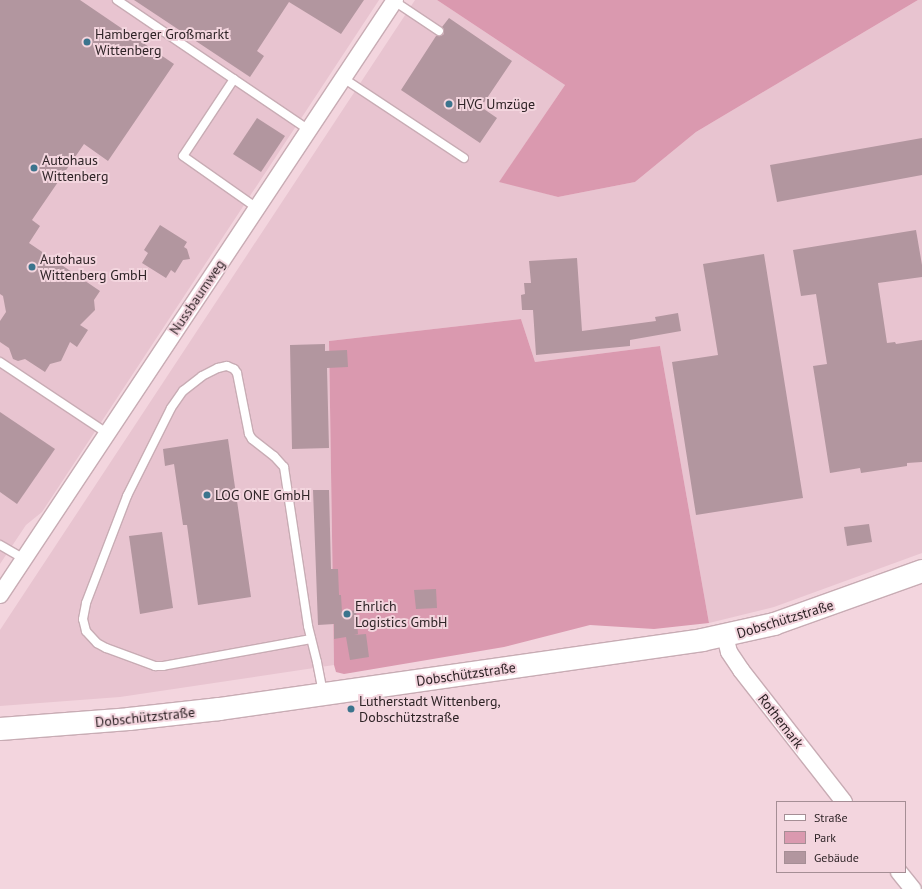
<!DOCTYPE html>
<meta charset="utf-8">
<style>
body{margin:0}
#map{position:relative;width:922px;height:889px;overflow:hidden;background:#f3d5de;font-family:"PT Sans",sans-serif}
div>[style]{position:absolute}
.built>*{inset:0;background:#e8c4d0}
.green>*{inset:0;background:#da99af}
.building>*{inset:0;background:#b2969f}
.roads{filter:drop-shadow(1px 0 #c8acb4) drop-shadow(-1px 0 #c8acb4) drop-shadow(0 1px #c8acb4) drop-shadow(0 -1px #c8acb4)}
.lane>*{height:8px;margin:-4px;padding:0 4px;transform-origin:4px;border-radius:4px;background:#fff}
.street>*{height:16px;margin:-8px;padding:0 8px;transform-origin:8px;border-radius:8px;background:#fff}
.secondary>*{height:22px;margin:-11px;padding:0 11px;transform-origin:11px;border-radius:11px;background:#fff}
.dots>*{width:11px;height:11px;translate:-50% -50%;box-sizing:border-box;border:2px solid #f3d5de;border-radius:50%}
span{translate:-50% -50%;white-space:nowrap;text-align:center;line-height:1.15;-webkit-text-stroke:4px #f3d5de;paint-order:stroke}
.poi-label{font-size:14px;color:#2f2427}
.left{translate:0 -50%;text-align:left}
.street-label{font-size:14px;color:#2f2427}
.legend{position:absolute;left:776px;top:801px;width:130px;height:72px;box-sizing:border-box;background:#f3d5de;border:1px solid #a58e95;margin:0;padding:5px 7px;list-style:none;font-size:12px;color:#2f2427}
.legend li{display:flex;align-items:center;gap:8px;height:20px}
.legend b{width:20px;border:1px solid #a58e95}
</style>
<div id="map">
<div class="built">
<i style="clip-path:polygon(0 0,379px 0,42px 512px,26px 525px,0 564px)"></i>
<i style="clip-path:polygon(415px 0,437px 0,565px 85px,500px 181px,558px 197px,635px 182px,696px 132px,918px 0,922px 0,922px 553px,774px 607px,709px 623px,660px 346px,535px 362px,521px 319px,329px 341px,334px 665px,120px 697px,0 706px,0 630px)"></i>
</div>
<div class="green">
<i style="clip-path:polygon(437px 0,918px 0,696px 132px,635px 182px,558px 197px,499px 182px,565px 85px)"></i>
<i style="clip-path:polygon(521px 319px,535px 362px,660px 346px,709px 623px,654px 629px,590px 625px,504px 647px,344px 674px,336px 672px,334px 665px,329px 341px)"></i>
</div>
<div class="building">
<i style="clip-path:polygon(0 0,80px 0,174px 64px,108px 161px,84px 144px,32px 220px,40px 226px,29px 243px,100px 291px,94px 300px,95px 310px,80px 325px,88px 330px,77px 347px,70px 342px,61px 361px,50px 364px,45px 372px,25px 359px,18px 361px,13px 359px,9px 348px,0 342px,0 321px,6px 312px,3px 296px,0 294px)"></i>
<i style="clip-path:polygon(134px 0,364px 0,341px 34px,289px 2px,257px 51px,264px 56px,250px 77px)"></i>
<i style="clip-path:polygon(449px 18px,512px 61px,481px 107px,497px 118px,480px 143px,401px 90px,436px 36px,441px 36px,444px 34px,442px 27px)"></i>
<i style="clip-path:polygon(257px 118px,285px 136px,261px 172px,233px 154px)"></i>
<i style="clip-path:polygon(922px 138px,922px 175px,777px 202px,770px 165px)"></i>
<i style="clip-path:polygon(160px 225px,187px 242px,184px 247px,187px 249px,190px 259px,183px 260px,175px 273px,171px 270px,166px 278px,142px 263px,148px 253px,144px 250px)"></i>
<i style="clip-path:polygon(916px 230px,922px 265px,922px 277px,878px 283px,887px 343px,895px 342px,896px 344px,922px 340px,922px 462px,907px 463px,907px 466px,861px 473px,860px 468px,830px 473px,813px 366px,827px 364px,816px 294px,801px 296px,793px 250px)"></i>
<i style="clip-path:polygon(764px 254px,803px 498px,696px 515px,672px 362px,718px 355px,703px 264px)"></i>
<i style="clip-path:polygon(577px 258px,582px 331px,656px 321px,655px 317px,678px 313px,681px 331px,630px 340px,630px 346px,536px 355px,533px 310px,522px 310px,521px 295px,525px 294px,524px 283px,531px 283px,529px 261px)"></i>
<i style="clip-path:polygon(325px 344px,325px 351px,347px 350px,348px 367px,327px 368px,329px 448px,292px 449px,290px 345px)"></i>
<i style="clip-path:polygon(0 412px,55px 449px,17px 504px,0 492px)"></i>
<i style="clip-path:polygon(228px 439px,251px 597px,198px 605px,187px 525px,183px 525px,174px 464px,165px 466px,163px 449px)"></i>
<i style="clip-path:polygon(313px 490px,329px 490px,331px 569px,338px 569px,339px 595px,341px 595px,342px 612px,356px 610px,358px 634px,354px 635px,366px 634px,369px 657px,350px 660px,346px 637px,334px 639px,334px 624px,318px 625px)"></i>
<i style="clip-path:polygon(869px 524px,872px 542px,847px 546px,844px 527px)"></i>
<i style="clip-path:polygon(162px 532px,173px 608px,140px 614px,129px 536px)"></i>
<i style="clip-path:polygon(436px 589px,437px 608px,416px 609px,414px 590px)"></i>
</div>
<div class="roads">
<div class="lane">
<i style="left:117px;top:0;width:232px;rotate:34.1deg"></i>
<i style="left:394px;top:1px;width:54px;rotate:33.7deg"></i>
<i style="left:343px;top:78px;width:145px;rotate:33.5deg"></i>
<i style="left:234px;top:79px;width:92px;rotate:123.5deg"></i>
<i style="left:183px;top:156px;width:90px;rotate:35.1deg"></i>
<i style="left:0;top:362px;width:128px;rotate:33.6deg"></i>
<i style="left:0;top:545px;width:28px;rotate:30deg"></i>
<i style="left:311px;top:639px;width:150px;rotate:169.7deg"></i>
<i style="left:163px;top:666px;width:8px;rotate:180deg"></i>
<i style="left:155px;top:666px;width:52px;rotate:-159.8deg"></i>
<i style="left:106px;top:648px;width:10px;rotate:-151deg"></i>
<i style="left:97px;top:643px;width:16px;rotate:-133deg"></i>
<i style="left:86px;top:631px;width:12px;rotate:-104deg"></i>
<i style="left:83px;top:619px;width:16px;rotate:-79deg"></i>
<i style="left:86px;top:603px;width:115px;rotate:-69deg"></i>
<i style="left:127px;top:496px;width:98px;rotate:-63.4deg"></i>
<i style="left:171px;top:408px;width:21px;rotate:-55deg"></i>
<i style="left:183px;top:391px;width:24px;rotate:-38deg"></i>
<i style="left:202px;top:376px;width:18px;rotate:-27deg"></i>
<i style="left:218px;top:368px;width:9px;rotate:-13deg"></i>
<i style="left:227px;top:366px;width:8px;rotate:23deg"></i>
<i style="left:234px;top:369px;width:5px;rotate:53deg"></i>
<i style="left:237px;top:373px;width:62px;rotate:78.9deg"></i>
<i style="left:249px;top:434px;width:6px;rotate:59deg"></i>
<i style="left:252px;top:439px;width:28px;rotate:38deg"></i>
<i style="left:274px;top:456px;width:15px;rotate:48deg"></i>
<i style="left:284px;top:467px;width:161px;rotate:81.4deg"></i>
<i style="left:308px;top:626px;width:37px;rotate:76deg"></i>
<i style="left:317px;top:662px;width:33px;rotate:79deg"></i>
</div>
<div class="street">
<i style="left:0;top:595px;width:714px;rotate:-56.42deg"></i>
<i style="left:725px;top:636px;width:16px;rotate:76deg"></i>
<i style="left:729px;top:652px;width:22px;rotate:56deg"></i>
<i style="left:741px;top:670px;width:167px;rotate:52deg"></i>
<i style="left:899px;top:872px;width:22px;rotate:51deg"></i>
</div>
<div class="secondary">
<i style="left:0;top:729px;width:129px;rotate:-4.4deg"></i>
<i style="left:129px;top:719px;width:91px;rotate:-6.3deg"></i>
<i style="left:219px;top:709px;width:488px;rotate:-8.1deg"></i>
<i style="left:702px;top:640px;width:74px;rotate:-12.5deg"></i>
<i style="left:774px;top:624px;width:157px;rotate:-19.7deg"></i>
</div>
</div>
<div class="dots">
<i style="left:87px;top:42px;background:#3b748d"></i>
<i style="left:449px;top:104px;background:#3b748d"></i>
<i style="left:34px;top:168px;background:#3b748d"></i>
<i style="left:32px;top:267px;background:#3b748d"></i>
<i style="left:207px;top:495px;background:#3b748d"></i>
<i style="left:347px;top:614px;background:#3b748d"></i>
<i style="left:351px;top:709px;background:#3b748d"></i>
</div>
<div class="poi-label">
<span class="left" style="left:95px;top:42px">Hamberger Großmarkt<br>Wittenberg</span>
<span class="left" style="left:457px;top:104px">HVG Umzüge</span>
<span class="left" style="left:42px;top:168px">Autohaus<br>Wittenberg</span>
<span class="left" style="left:40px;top:267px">Autohaus<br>Wittenberg GmbH</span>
<span class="left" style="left:215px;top:495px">LOG ONE GmbH</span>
<span class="left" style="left:355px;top:614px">Ehrlich<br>Logistics GmbH</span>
<span class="left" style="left:359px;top:709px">Lutherstadt Wittenberg,<br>Dobschützstraße</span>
</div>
<div class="street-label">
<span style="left:197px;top:297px;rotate:-56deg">Nussbaumweg</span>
<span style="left:785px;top:619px;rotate:-17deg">Dobschützstraße</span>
<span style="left:466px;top:674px;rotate:-8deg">Dobschützstraße</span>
<span style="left:145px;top:717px;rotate:-6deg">Dobschützstraße</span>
<span style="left:781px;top:721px;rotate:52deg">Rothemark</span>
</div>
<ul class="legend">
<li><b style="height:5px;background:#fff"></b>Straße</li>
<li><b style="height:11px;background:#da99af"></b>Park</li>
<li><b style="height:11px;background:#b2969f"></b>Gebäude</li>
</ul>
</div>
